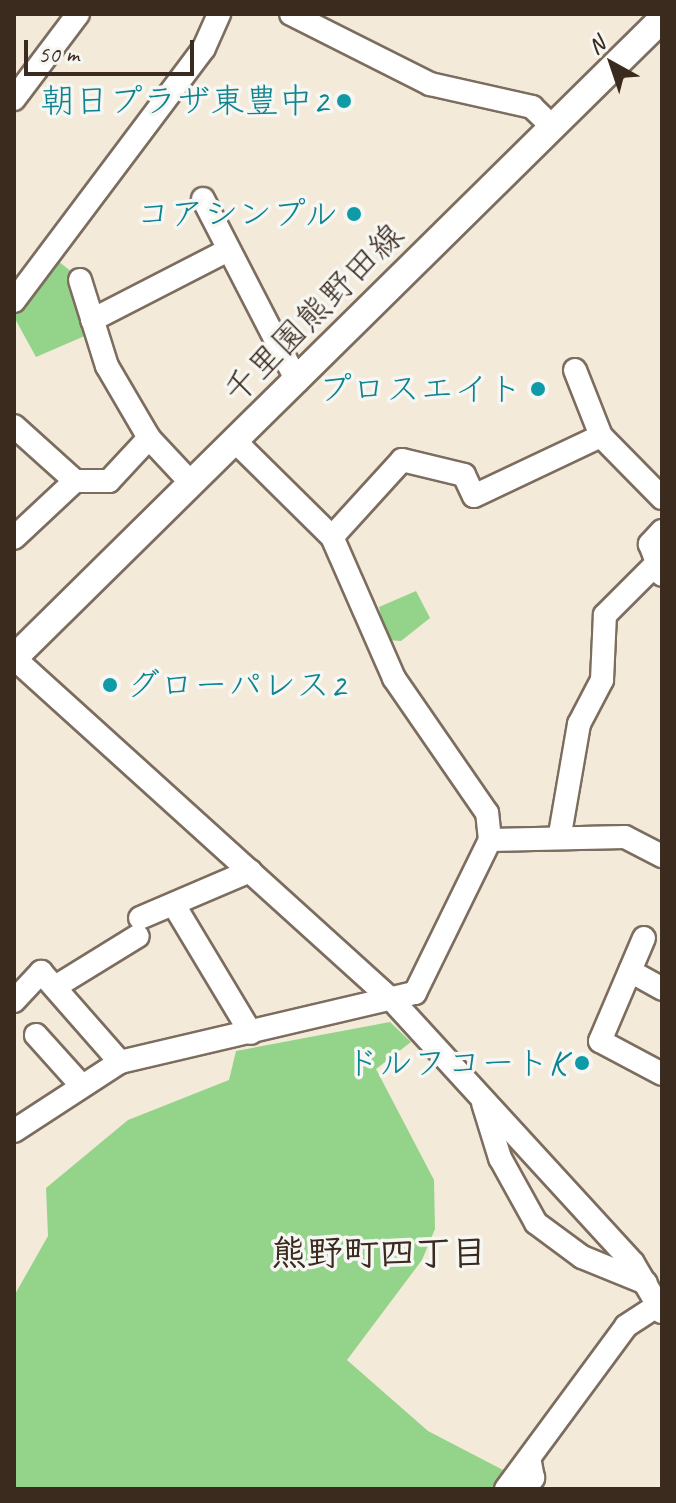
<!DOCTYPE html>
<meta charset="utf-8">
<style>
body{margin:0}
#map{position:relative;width:676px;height:1503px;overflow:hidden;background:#f4ead9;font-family:Caveat,"Klee One",sans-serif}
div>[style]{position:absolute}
.green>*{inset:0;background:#94d48a}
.roads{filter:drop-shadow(2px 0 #7c6d5f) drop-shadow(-2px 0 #7c6d5f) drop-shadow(0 2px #7c6d5f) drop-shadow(0 -2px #7c6d5f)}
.minor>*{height:22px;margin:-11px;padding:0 11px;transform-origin:11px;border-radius:11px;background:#fff}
.tertiary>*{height:26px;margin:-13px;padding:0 13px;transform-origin:13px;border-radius:13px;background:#fff}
.dots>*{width:22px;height:22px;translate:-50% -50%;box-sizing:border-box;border:4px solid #f6f6f2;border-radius:50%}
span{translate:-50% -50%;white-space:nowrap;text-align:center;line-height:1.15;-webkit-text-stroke:7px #f6f6f2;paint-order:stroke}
.culture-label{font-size:34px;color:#0d838f}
.right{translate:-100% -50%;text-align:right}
.left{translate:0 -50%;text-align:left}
.street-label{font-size:34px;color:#3b2a1e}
.neighbourhood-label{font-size:36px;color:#3b2a1e;font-weight:700}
.frame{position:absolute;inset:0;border:16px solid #3b2a1e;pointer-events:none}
.north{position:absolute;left:572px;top:24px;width:80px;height:80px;-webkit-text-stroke:6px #f6f6f2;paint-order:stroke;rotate:320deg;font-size:22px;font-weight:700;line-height:32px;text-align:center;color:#3b2a1e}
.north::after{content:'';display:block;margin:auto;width:28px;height:36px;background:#3b2a1e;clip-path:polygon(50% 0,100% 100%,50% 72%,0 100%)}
.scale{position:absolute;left:24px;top:40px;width:170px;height:36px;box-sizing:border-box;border:4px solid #3b2a1e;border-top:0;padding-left:10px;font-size:24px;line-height:28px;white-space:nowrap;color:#3b2a1e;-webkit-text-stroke:6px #f6f6f2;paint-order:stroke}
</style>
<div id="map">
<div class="green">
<i style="clip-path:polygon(58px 261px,77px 276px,87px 335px,36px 357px,14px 317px)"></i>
<i style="clip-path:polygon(416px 591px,430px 618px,401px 641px,387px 640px,379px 607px)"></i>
<i style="clip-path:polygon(390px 1022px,411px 1042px,376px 1069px,434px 1180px,435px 1229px,422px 1260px,347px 1360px,428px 1431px,505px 1471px,493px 1489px,14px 1489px,14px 1296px,48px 1236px,46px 1188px,128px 1120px,229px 1080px,236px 1051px)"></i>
</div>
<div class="roads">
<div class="minor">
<i style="left:291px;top:14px;width:156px;rotate:26.7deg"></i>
<i style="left:430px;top:84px;width:105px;rotate:12.7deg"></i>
<i style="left:532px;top:107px;width:29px;rotate:44deg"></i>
<i style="left:14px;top:99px;width:106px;rotate:-53deg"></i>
<i style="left:203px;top:199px;width:205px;rotate:62.7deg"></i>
<i style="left:80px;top:280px;width:90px;rotate:72.6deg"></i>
<i style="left:107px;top:366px;width:83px;rotate:59.7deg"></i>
<i style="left:149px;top:438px;width:63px;rotate:46.9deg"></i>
<i style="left:14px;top:301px;width:316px;rotate:-53.1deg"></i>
<i style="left:204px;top:48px;width:37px;rotate:-66deg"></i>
<i style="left:92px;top:320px;width:151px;rotate:-27.2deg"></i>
<i style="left:575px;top:370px;width:71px;rotate:68.5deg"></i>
<i style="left:601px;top:436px;width:87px;rotate:45.5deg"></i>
<i style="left:14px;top:426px;width:82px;rotate:42deg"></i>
<i style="left:662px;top:531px;width:18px;rotate:133deg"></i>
<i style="left:650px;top:544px;width:33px;rotate:69deg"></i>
<i style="left:332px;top:537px;width:104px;rotate:-47.7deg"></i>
<i style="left:402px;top:460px;width:64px;rotate:13.6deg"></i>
<i style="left:464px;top:475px;width:23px;rotate:65deg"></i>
<i style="left:474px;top:496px;width:140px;rotate:-25.3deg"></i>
<i style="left:14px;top:538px;width:83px;rotate:-43.1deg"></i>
<i style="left:75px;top:481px;width:34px"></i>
<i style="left:109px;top:481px;width:59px;rotate:-47.1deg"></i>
<i style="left:14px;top:658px;width:511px;rotate:42.15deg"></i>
<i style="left:393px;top:1001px;width:355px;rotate:47.5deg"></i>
<i style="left:633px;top:1263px;width:57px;rotate:59.4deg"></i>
<i style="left:560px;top:834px;width:112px;rotate:-80.2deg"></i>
<i style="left:579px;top:724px;width:50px;rotate:-62.4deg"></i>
<i style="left:602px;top:680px;width:65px;rotate:-87.4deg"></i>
<i style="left:605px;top:615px;width:72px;rotate:-45deg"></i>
<i style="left:490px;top:840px;width:135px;rotate:-1.3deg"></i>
<i style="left:625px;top:837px;width:42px;rotate:27.2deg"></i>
<i style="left:174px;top:905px;width:149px;rotate:59deg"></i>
<i style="left:140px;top:918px;width:120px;rotate:-23.1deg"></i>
<i style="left:644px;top:938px;width:112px;rotate:113.1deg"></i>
<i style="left:600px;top:1041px;width:70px;rotate:28deg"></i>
<i style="left:630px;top:971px;width:37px;rotate:29deg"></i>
<i style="left:55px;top:987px;width:97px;rotate:-31.6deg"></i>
<i style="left:14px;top:1001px;width:40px;rotate:-47deg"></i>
<i style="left:41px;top:972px;width:120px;rotate:48.7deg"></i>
<i style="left:36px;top:1035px;width:67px;rotate:48deg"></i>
<i style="left:483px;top:1103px;width:58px;rotate:72.8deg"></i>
<i style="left:500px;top:1158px;width:74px;rotate:61deg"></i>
<i style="left:536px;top:1223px;width:57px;rotate:36.5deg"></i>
<i style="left:582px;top:1257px;width:69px;rotate:22.1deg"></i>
<i style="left:14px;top:1131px;width:126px;rotate:-33.1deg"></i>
<i style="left:120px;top:1062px;width:303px;rotate:-13.2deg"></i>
<i style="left:415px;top:993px;width:170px;rotate:-63.9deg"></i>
<i style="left:490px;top:840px;width:27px;rotate:-96deg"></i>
<i style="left:487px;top:813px;width:164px;rotate:-124.6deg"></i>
<i style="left:394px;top:678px;width:154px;rotate:-113.7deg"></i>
<i style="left:332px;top:537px;width:136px;rotate:-135.3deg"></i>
<i style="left:506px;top:1489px;width:202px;rotate:-53.6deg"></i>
<i style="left:626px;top:1326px;width:38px;rotate:-33deg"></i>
<i style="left:525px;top:1489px;width:14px;rotate:-54deg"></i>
<i style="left:533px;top:1478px;width:20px;rotate:-101deg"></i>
</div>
<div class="tertiary">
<i style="left:14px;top:658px;width:910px;rotate:-44.6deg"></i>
</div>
</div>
<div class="dots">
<i style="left:344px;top:101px;background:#0f9aa8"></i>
<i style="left:354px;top:214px;background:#0f9aa8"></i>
<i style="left:538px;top:389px;background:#0f9aa8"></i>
<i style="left:110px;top:685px;background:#0f9aa8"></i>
<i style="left:582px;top:1063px;background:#0f9aa8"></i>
</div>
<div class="culture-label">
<span class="right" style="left:328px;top:101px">朝日プラザ東豊中2</span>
<span class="right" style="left:338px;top:214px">コアシンプル</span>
<span class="right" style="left:522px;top:389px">プロスエイト</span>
<span class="left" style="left:126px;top:685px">グローパレス2</span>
<span class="right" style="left:566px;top:1063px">ドルフコートK</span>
</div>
<div class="street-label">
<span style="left:313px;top:313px;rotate:-45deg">千里園熊野田線</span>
</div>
<div class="neighbourhood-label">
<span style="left:379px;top:1254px">熊野町四丁目</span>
</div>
<div class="frame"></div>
<div class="north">N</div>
<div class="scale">50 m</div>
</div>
